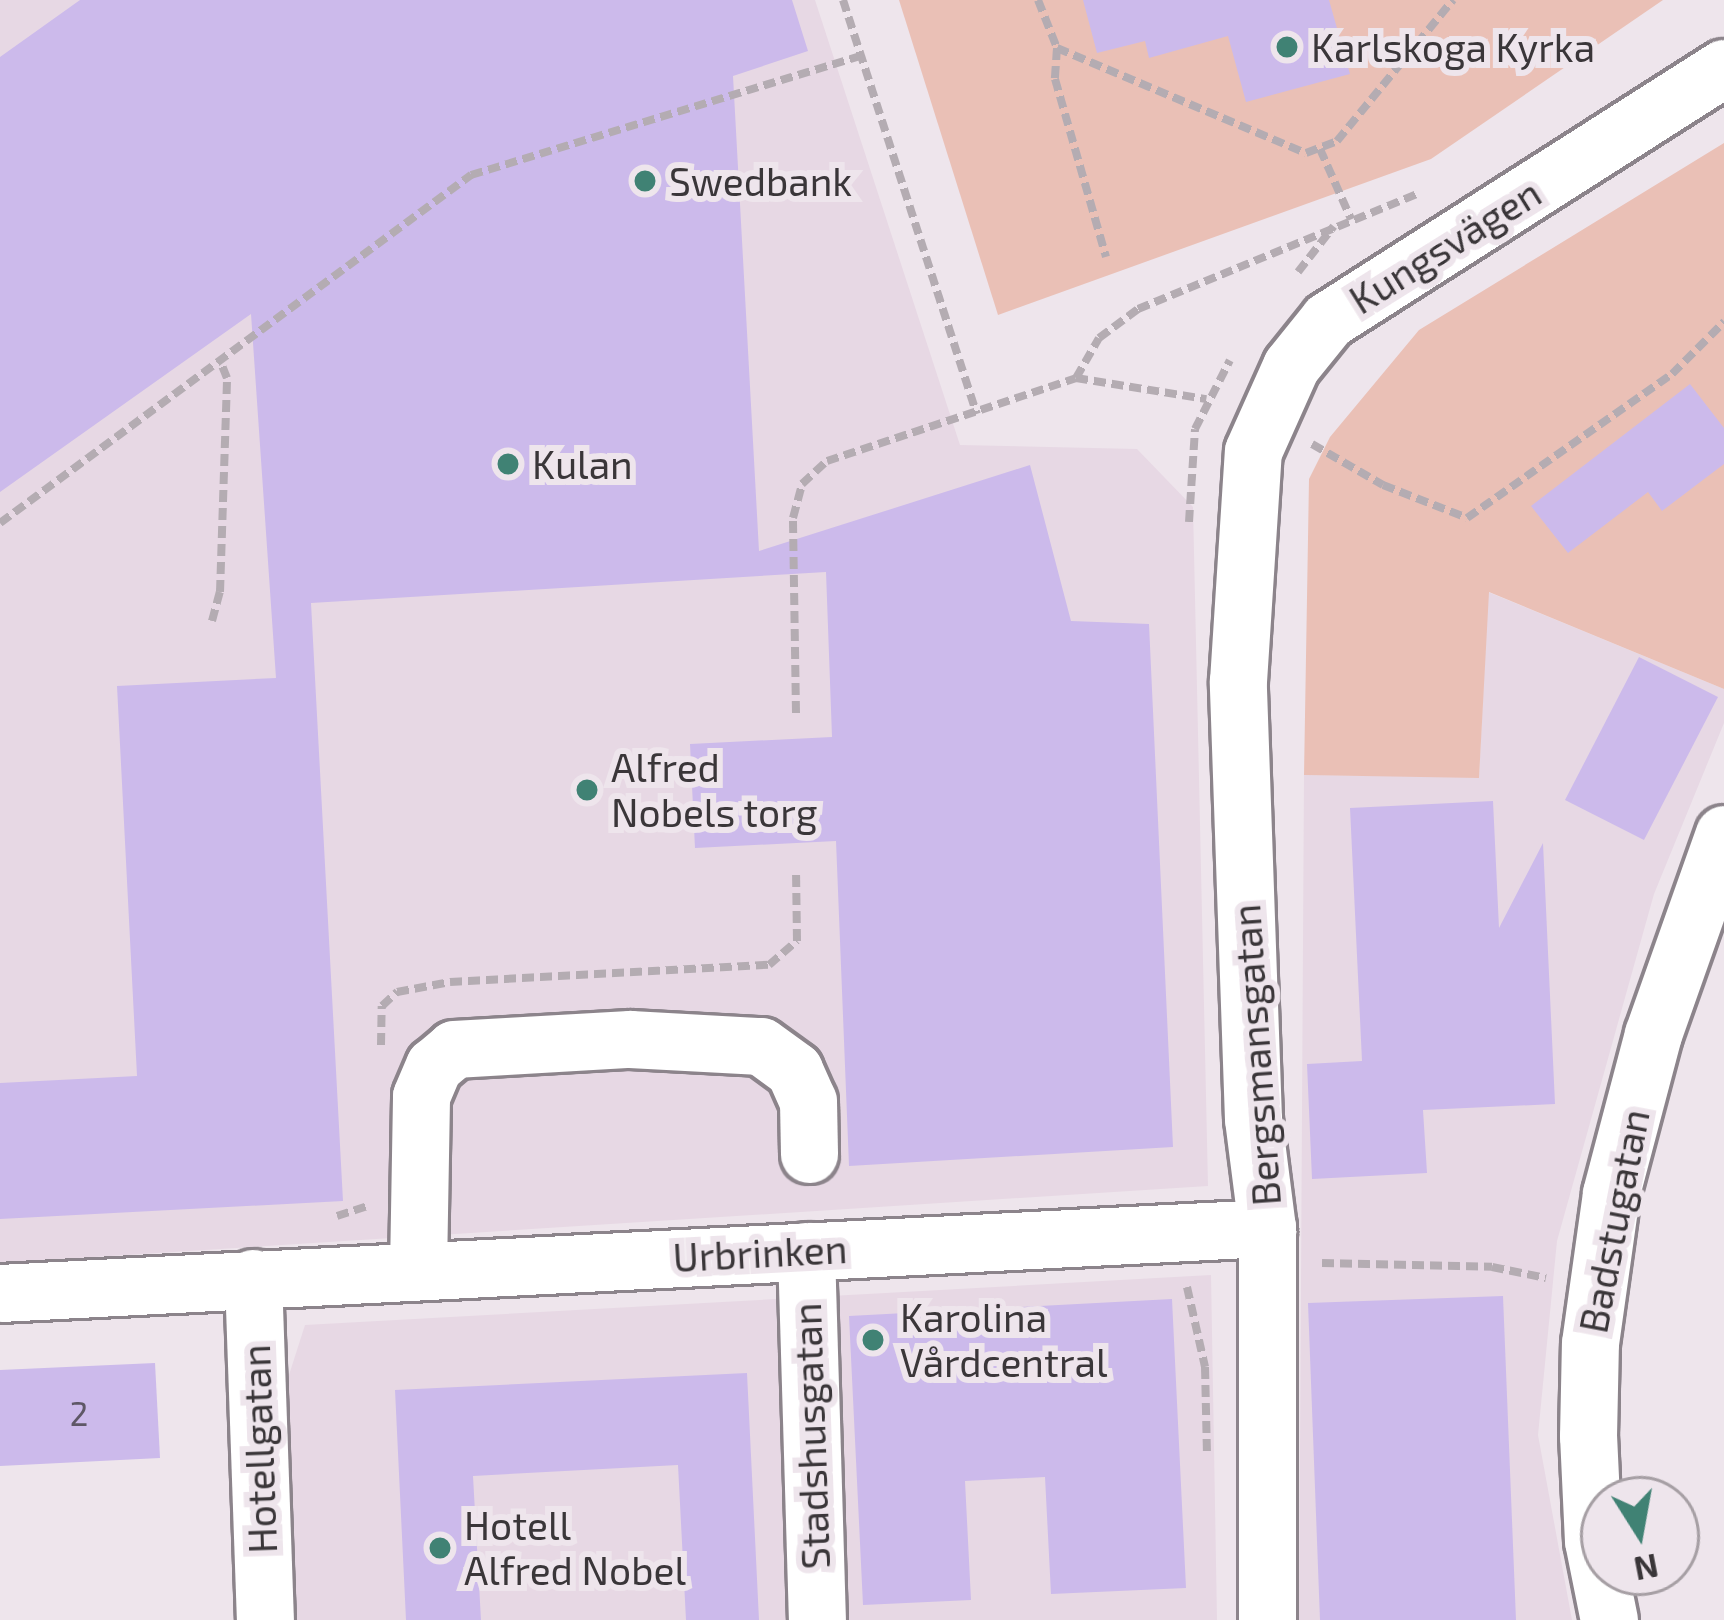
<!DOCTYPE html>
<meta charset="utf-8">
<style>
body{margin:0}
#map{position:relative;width:1724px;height:1620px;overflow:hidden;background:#eee5ec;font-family:"Exo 2",sans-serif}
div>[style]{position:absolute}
.built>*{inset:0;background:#e7d8e4}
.green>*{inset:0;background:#eac0b6}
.building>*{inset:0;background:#ccbaeb}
.path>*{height:8px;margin-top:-4px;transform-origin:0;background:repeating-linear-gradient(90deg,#b4acb2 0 12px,transparent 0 18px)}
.roads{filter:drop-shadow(3px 0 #8c848b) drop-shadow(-3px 0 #8c848b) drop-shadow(0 3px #8c848b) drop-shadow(0 -3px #8c848b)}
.minor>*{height:57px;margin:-28.5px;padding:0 28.5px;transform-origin:28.5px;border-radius:28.5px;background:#fff}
.dots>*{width:33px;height:33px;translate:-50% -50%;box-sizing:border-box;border:6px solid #eee5ec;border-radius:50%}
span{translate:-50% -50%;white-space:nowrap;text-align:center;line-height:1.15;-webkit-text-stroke:12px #eee5ec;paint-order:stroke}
.number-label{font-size:33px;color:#5e5766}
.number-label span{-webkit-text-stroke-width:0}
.poi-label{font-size:39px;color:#3a3639}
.left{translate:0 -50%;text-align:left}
.street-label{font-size:39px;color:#3a3639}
.north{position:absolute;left:1580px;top:1476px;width:120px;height:120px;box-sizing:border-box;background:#eee5ec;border:3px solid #a69fa4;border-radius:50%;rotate:169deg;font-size:33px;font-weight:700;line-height:48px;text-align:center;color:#3a3639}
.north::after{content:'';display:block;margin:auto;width:42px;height:54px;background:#408274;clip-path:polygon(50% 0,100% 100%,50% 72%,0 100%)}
</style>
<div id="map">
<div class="built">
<i style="clip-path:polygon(0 0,815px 0,960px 445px,1137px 449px,1193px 507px,1208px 1186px,0 1263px)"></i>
<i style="clip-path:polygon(1488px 592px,1724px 689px,1724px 723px,1654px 894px,1557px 1241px,1538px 1435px,1572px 1620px,1299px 1620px,1304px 775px,1479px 777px)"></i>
<i style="clip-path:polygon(1211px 1275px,1217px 1620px,291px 1620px,281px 1400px,305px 1325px)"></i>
</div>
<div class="green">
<i style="clip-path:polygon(899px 0,1663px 0,1431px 159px,998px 315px)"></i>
<i style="clip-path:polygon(1724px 143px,1724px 689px,1489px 592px,1479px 778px,1304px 775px,1309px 479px,1330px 437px,1419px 330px)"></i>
</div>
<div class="building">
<i style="clip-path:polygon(80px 0,792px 0,808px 51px,733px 76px,759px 551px,1030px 465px,1071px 621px,1149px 624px,1173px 1147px,849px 1166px,836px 841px,695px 848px,690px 744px,832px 737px,826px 572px,311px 603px,343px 1201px,0 1219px,0 1083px,137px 1076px,117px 686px,276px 678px,251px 314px,0 492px,0 57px)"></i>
<i style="clip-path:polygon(1083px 0,1329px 0,1350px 74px,1246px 102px,1228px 36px,1149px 58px,1145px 41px,1097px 53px)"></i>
<i style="clip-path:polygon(1690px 384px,1724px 428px,1724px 464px,1662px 511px,1648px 492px,1568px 553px,1531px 506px)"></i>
<i style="clip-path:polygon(1639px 657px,1718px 697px,1644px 840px,1565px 800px)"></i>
<i style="clip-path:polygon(1493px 801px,1499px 928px,1543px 843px,1555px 1104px,1423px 1110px,1427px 1173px,1312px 1179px,1307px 1064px,1362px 1061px,1350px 808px)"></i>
<i style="clip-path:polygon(1503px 1296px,1516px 1620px,1320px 1620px,1308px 1303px)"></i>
<i style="clip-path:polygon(1172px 1299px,1186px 1588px,1051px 1594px,1045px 1477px,965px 1481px,971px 1600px,863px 1605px,849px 1316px)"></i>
<i style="clip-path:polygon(155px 1363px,160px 1458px,0 1466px,0 1370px)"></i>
<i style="clip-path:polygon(747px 1373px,759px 1620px,686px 1620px,678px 1465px,473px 1476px,481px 1620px,406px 1620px,395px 1390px)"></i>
</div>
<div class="path">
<i style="left:843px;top:0;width:435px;rotate:72.1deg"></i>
<i style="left:1038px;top:0;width:52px;rotate:68.4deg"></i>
<i style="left:1057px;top:48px;width:270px;rotate:22.9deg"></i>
<i style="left:1306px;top:153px;width:33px;rotate:-21deg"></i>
<i style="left:1337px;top:141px;width:183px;rotate:-50.6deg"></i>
<i style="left:1057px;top:48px;width:31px;rotate:94deg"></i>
<i style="left:1055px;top:79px;width:185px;rotate:74deg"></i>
<i style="left:1320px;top:149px;width:77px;rotate:66.1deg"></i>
<i style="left:1298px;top:272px;width:58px;rotate:-52deg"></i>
<i style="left:1076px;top:378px;width:46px;rotate:-60.1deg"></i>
<i style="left:1099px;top:338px;width:49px;rotate:-36.6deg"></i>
<i style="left:1138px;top:309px;width:304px;rotate:-22.4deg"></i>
<i style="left:1312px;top:444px;width:82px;rotate:30deg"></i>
<i style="left:1383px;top:485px;width:90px;rotate:21.4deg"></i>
<i style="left:1467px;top:518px;width:251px;rotate:-35.1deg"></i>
<i style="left:1672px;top:374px;width:74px;rotate:-45deg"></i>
<i style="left:1189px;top:522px;width:93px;rotate:-86.3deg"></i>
<i style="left:1195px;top:429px;width:77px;rotate:-63.1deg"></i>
<i style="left:0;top:523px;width:586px;rotate:-36.46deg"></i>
<i style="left:471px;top:175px;width:408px;rotate:-17deg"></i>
<i style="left:212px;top:621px;width:30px;rotate:-75deg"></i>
<i style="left:220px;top:592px;width:214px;rotate:-88.1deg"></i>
<i style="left:227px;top:378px;width:18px;rotate:-112deg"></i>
<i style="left:796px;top:713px;width:195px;rotate:-90.9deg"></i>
<i style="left:793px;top:518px;width:35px;rotate:-75deg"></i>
<i style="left:802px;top:484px;width:34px;rotate:-43deg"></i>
<i style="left:827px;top:461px;width:262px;rotate:-18.4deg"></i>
<i style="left:1076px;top:378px;width:132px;rotate:9.2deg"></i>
<i style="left:381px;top:1045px;width:39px;rotate:-89deg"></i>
<i style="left:382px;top:1006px;width:21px;rotate:-43deg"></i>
<i style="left:397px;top:992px;width:54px;rotate:-10.7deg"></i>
<i style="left:450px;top:982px;width:319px;rotate:-3.1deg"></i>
<i style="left:769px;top:965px;width:37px;rotate:-41deg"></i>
<i style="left:797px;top:941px;width:69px;rotate:-90.8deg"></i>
<i style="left:337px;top:1216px;width:33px;rotate:-18deg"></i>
<i style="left:1322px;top:1263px;width:170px;rotate:1.3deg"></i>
<i style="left:1492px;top:1267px;width:55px;rotate:11.5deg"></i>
<i style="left:1187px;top:1287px;width:82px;rotate:77.3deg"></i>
<i style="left:1205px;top:1367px;width:89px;rotate:88.7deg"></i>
</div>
<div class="roads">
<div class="minor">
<i style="left:806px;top:1251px;width:369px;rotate:88.3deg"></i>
<i style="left:418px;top:1270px;width:174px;rotate:-89deg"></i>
<i style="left:421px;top:1096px;width:33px;rotate:-67deg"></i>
<i style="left:434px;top:1066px;width:26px;rotate:-40deg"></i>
<i style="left:454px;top:1049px;width:176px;rotate:-3.3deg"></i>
<i style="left:630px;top:1039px;width:131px;rotate:3.1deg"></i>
<i style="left:761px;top:1046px;width:41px;rotate:36deg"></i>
<i style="left:794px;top:1070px;width:34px;rotate:66deg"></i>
<i style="left:808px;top:1101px;width:53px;rotate:88.9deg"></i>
<i style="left:253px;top:1278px;width:342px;rotate:88deg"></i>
<i style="left:0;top:1293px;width:1269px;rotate:-2.94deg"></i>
<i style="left:1267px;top:1620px;width:392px;rotate:-90deg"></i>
<i style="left:1267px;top:1228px;width:110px;rotate:-97.3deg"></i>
<i style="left:1253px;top:1119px;width:438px;rotate:-92deg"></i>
<i style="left:1238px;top:681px;width:230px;rotate:-86.3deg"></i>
<i style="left:1253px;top:451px;width:93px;rotate:-65.9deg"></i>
<i style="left:1291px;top:366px;width:59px;rotate:-51.2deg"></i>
<i style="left:1328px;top:320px;width:469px;rotate:-32.5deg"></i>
<i style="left:1609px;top:1620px;width:81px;rotate:-101.4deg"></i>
<i style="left:1593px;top:1541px;width:105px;rotate:-92.7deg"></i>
<i style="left:1588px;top:1436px;width:93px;rotate:-88.8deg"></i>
<i style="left:1590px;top:1343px;width:151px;rotate:-82deg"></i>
<i style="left:1611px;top:1193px;width:164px;rotate:-75.2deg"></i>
<i style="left:1653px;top:1034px;width:212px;rotate:-70.5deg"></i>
</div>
</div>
<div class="dots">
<i style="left:1287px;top:47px;background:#408274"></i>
<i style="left:645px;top:181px;background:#408274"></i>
<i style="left:508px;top:464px;background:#408274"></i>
<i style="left:587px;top:790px;background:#408274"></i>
<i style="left:873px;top:1340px;background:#408274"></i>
<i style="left:440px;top:1548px;background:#408274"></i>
</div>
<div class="number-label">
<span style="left:79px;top:1414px">2</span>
</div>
<div class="poi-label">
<span class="left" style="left:1311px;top:47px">Karlskoga Kyrka</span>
<span class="left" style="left:669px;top:181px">Swedbank</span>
<span class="left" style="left:532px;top:464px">Kulan</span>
<span class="left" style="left:611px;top:790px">Alfred<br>Nobels torg</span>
<span class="left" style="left:900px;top:1340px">Karolina<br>Vårdcentral</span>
<span class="left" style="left:464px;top:1548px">Hotell<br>Alfred Nobel</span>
</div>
<div class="street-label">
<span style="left:1445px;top:246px;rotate:-32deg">Kungsvägen</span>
<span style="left:1256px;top:1055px;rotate:-94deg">Bergsmansgatan</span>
<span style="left:1614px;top:1221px;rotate:-79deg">Badstugatan</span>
<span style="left:760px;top:1253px;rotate:-3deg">Urbrinken</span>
<span style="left:811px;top:1436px;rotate:-92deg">Stadshusgatan</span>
<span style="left:259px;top:1449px;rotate:-92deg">Hotellgatan</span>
</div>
<div class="north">N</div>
</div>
